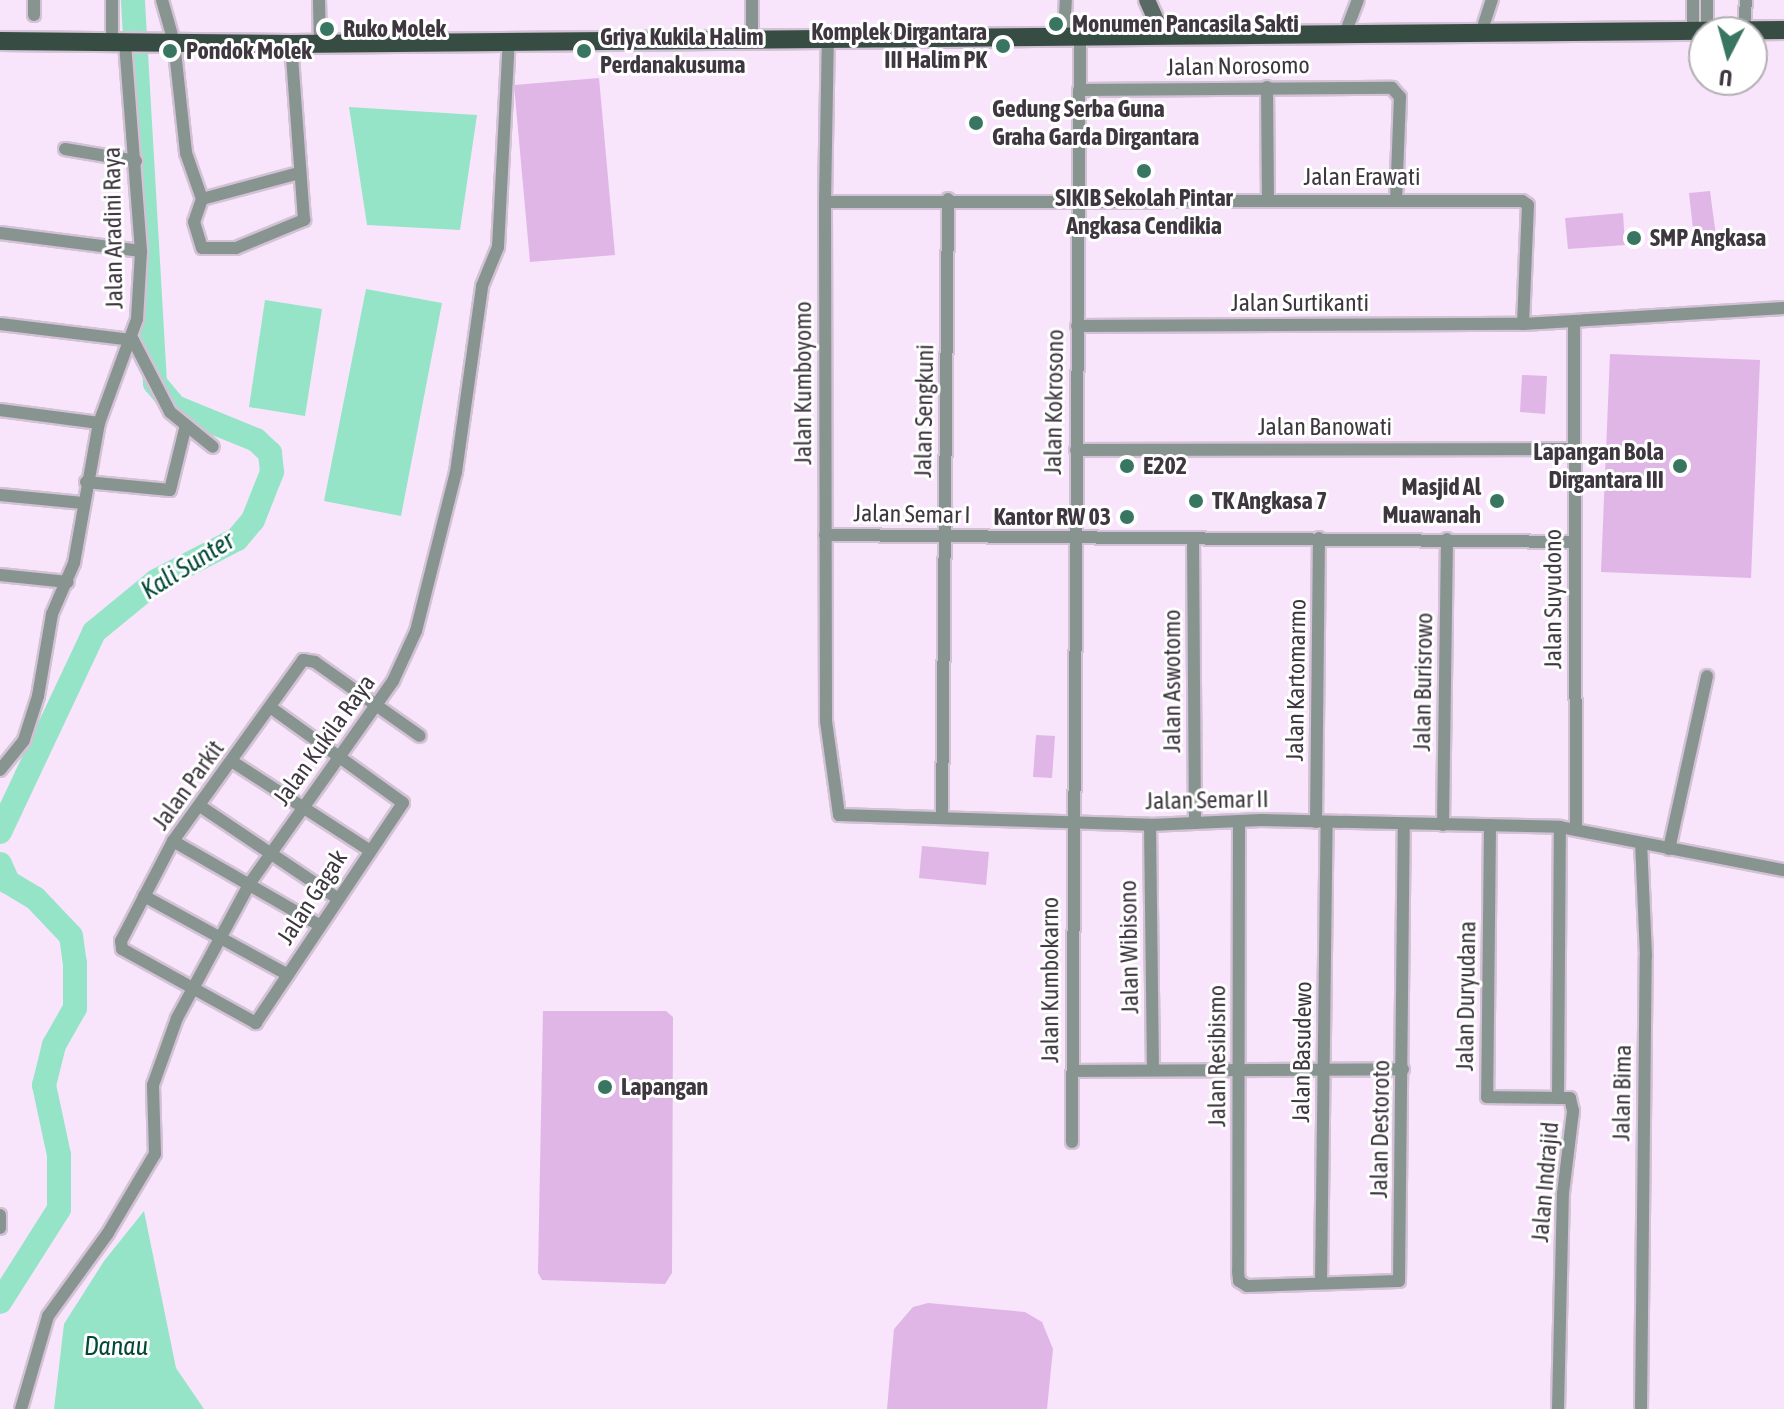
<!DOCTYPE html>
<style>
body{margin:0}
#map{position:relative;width:1784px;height:1409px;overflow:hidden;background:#f8e5fb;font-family:"Asap Condensed",sans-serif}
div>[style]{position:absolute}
.green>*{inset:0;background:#e0b6e7}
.water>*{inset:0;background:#95e4c7}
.river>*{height:24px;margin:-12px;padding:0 12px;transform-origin:12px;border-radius:12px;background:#95e4c7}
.roads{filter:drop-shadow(2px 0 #d3c2d5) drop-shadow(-2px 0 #d3c2d5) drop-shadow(0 2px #d3c2d5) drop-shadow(0 -2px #d3c2d5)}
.street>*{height:12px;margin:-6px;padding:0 6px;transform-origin:6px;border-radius:6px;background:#88948f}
.secondary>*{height:16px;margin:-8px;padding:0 8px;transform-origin:8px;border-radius:8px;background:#586a63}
.primary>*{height:18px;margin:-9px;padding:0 9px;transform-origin:9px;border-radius:9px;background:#374d44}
.dots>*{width:22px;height:22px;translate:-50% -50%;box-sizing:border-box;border:4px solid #fff;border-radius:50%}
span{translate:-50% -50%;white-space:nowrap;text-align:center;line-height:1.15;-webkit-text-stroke:6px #fff;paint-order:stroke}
.poi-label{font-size:24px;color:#3e373f;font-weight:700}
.left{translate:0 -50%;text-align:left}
.right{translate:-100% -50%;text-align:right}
.street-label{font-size:24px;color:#3e373f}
.water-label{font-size:26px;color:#034937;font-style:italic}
.north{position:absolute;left:1688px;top:16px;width:80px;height:80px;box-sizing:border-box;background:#fff;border:2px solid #b2afb2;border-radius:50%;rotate:186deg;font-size:22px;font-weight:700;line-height:32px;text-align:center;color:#3e373f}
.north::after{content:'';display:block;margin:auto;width:28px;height:36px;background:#397661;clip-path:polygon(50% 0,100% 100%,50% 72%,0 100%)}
</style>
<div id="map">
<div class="green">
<i style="clip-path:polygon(599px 78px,615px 255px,530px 262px,514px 85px)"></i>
<i style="clip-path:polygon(1710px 191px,1717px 244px,1695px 247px,1689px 193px)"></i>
<i style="clip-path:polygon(1623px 213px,1625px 245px,1568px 249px,1565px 218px)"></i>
<i style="clip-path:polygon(1610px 354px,1760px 360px,1751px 578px,1601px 572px)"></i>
<i style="clip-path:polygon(1522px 375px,1547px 376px,1545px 414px,1520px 412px)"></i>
<i style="clip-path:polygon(1036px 735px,1055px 736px,1052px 778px,1033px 777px)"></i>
<i style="clip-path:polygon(922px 846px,989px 852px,986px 885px,919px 878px)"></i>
<i style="clip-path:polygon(543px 1011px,666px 1011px,673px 1017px,672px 1273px,665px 1284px,542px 1280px,538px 1273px)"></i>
<i style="clip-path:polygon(928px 1303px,1025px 1312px,1042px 1322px,1053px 1349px,1047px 1409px,887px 1409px,894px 1329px,913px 1307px)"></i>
</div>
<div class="water">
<i style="clip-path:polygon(349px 107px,477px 115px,460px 230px,367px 225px)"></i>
<i style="clip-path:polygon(366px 289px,442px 303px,401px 516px,324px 501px)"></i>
<i style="clip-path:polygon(265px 300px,322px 309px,305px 416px,249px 407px)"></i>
<i style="clip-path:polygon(144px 1211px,176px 1368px,204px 1409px,54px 1409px,64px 1324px,104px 1261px)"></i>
</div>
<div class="river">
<i style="left:0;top:832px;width:221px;rotate:-64.8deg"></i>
<i style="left:94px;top:632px;width:80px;rotate:-39.4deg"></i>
<i style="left:156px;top:581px;width:91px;rotate:-27.4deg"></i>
<i style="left:237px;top:539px;width:25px;rotate:-50deg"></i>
<i style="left:253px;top:520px;width:52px;rotate:-68.4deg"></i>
<i style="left:272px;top:472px;width:19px;rotate:-96deg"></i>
<i style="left:270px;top:453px;width:19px;rotate:-137deg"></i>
<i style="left:256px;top:440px;width:87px;rotate:-157.8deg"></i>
<i style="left:175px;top:407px;width:31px;rotate:-130deg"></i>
<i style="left:155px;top:383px;width:384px;rotate:-93.3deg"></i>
<i style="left:0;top:864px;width:20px;rotate:66deg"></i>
<i style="left:8px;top:882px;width:31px;rotate:31deg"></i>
<i style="left:35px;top:898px;width:52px;rotate:46.5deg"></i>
<i style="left:71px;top:936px;width:27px;rotate:82deg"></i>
<i style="left:75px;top:963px;width:45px;rotate:90deg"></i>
<i style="left:75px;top:1008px;width:43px;rotate:119.6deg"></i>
<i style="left:54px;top:1045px;width:41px;rotate:104deg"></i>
<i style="left:44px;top:1085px;width:72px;rotate:77.9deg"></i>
<i style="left:59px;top:1155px;width:54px;rotate:90deg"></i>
<i style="left:59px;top:1209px;width:110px;rotate:122.4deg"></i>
</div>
<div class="roads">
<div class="street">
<i style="left:112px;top:0;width:43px;rotate:90deg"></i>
<i style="left:162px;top:0;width:44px;rotate:74.1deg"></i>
<i style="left:174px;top:42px;width:112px;rotate:83.8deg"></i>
<i style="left:186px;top:153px;width:49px;rotate:70.8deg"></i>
<i style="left:319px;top:0;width:44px;rotate:88.7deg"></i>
<i style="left:34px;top:15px;width:15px;rotate:-90deg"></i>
<i style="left:1744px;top:29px;width:29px;rotate:-86deg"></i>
<i style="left:1482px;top:30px;width:32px;rotate:-72deg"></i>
<i style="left:1693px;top:30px;width:30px;rotate:-90deg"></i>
<i style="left:1707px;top:30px;width:30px;rotate:-90deg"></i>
<i style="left:1346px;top:31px;width:33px;rotate:-69deg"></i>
<i style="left:1064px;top:35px;width:35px;rotate:-87deg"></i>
<i style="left:752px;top:39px;width:39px;rotate:-90deg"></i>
<i style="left:1267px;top:87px;width:112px;rotate:89.5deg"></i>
<i style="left:1079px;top:90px;width:313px;rotate:-0.4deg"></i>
<i style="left:1392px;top:88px;width:12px;rotate:48deg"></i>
<i style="left:1400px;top:97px;width:102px;rotate:92.2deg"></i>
<i style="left:65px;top:149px;width:72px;rotate:9.6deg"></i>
<i style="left:202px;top:199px;width:24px;rotate:109deg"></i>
<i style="left:194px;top:222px;width:27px;rotate:73deg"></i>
<i style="left:202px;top:248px;width:34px"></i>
<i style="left:236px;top:248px;width:74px;rotate:-22.4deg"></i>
<i style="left:304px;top:220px;width:176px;rotate:-94.2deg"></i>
<i style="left:202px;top:199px;width:100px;rotate:-15deg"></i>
<i style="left:825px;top:202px;width:164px;rotate:-89deg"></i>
<i style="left:0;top:233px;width:142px;rotate:7.3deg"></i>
<i style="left:1574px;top:321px;width:507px;rotate:89.77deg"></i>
<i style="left:0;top:324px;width:134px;rotate:6.9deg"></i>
<i style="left:133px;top:340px;width:81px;rotate:62.8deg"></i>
<i style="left:170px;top:412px;width:55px;rotate:39.1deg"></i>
<i style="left:1523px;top:324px;width:119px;rotate:-87.6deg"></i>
<i style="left:1528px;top:205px;width:7px;rotate:-146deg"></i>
<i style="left:1522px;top:201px;width:697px;rotate:179.92deg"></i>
<i style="left:825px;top:202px;width:519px;rotate:89.89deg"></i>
<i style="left:826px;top:721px;width:95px;rotate:82.1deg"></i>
<i style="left:839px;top:815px;width:311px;rotate:1.8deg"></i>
<i style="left:1150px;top:825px;width:111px;rotate:-2.6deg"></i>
<i style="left:1261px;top:820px;width:299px;rotate:1.3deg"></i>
<i style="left:1560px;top:827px;width:228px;rotate:10.9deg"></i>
<i style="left:1077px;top:326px;width:446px;rotate:-0.3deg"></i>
<i style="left:1523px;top:324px;width:261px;rotate:-3.5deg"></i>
<i style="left:0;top:410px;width:100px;rotate:7.5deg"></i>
<i style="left:1076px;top:450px;width:498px;rotate:-0.1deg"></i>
<i style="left:86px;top:482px;width:84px;rotate:5.4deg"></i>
<i style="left:170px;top:490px;width:67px;rotate:-76.2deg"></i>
<i style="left:0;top:495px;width:83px;rotate:5.5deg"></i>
<i style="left:825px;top:535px;width:750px;rotate:0.53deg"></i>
<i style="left:1193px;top:538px;width:285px;rotate:89.6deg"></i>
<i style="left:0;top:575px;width:68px;rotate:5.9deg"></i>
<i style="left:270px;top:707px;width:164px;rotate:35.8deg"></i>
<i style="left:403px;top:803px;width:265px;rotate:123.8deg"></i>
<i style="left:256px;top:1023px;width:153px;rotate:-151.1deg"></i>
<i style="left:122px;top:949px;width:8px;rotate:-97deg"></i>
<i style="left:121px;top:941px;width:113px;rotate:-62.5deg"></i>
<i style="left:173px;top:841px;width:223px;rotate:-54.3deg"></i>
<i style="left:303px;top:660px;width:12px;rotate:9deg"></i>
<i style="left:315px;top:662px;width:128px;rotate:35.2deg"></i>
<i style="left:233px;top:762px;width:162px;rotate:32.9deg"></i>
<i style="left:0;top:770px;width:38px;rotate:-51deg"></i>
<i style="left:24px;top:740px;width:46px;rotate:-72.3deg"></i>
<i style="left:38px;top:696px;width:83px;rotate:-80.3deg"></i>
<i style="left:52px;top:614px;width:56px;rotate:-66.7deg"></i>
<i style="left:74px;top:563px;width:142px;rotate:-79.9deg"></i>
<i style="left:99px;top:423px;width:111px;rotate:-69.9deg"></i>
<i style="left:137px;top:319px;width:68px;rotate:-86.6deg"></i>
<i style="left:141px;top:251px;width:209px;rotate:-94.4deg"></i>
<i style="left:200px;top:806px;width:165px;rotate:33.9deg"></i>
<i style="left:942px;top:816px;width:617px;rotate:-89.44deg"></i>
<i style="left:1239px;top:821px;width:450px;rotate:90.1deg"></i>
<i style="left:1238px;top:1271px;width:10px;rotate:84deg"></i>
<i style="left:1239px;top:1281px;width:9px;rotate:32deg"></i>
<i style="left:1247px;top:1286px;width:152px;rotate:-1.9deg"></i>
<i style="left:1399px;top:1281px;width:457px;rotate:-89.4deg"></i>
<i style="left:1316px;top:822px;width:284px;rotate:-89.4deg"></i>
<i style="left:1150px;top:825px;width:243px;rotate:89.3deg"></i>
<i style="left:1443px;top:825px;width:286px;rotate:-89.2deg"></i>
<i style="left:1490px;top:825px;width:272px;rotate:90.6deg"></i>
<i style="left:1487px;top:1097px;width:71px;rotate:0.8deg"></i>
<i style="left:173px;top:841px;width:168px;rotate:29.9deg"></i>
<i style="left:1669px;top:849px;width:177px;rotate:-77.6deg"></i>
<i style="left:144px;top:896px;width:164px;rotate:28.7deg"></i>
<i style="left:1073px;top:1071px;width:330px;rotate:-0.3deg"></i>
<i style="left:1072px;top:1142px;width:1108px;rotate:-89.59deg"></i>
<i style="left:0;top:1215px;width:13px;rotate:90deg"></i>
<i style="left:1321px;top:1283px;width:461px;rotate:-89.3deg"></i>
<i style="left:21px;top:1409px;width:97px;rotate:-73.8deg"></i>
<i style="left:48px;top:1316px;width:102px;rotate:-54.1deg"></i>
<i style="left:108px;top:1233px;width:92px;rotate:-59.3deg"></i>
<i style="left:155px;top:1154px;width:69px;rotate:-91.7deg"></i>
<i style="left:153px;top:1085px;width:71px;rotate:-70.3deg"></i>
<i style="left:177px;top:1018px;width:153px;rotate:-61.6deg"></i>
<i style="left:250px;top:883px;width:247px;rotate:-54.7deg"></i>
<i style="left:393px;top:681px;width:55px;rotate:-65.3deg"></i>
<i style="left:416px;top:631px;width:164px;rotate:-75.9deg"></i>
<i style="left:456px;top:472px;width:188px;rotate:-82deg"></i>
<i style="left:482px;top:286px;width:42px;rotate:-67.7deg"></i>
<i style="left:498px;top:247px;width:208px;rotate:-87deg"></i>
<i style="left:1558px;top:1409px;width:216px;rotate:-88.7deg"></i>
<i style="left:1563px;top:1193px;width:83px;rotate:-83deg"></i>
<i style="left:1573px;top:1111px;width:13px;rotate:-103deg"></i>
<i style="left:1570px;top:1098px;width:12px;rotate:180deg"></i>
<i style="left:1558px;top:1098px;width:271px;rotate:-89.6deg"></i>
<i style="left:1641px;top:1409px;width:453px;rotate:-89.4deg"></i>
<i style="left:1646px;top:956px;width:113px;rotate:-92.5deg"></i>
</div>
<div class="secondary">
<i style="left:1147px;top:0;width:35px;rotate:66deg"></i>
</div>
<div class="primary">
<i style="left:0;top:41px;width:291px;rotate:0.6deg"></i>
<i style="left:291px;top:44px;width:1493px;rotate:-0.54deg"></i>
</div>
</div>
<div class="dots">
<i style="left:1056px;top:24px;background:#397661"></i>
<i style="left:327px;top:29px;background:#397661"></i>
<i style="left:1003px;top:46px;background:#397661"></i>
<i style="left:170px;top:51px;background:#397661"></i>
<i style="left:584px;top:51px;background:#397661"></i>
<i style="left:976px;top:123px;background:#397661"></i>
<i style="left:1144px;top:171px;background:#397661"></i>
<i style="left:1634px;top:238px;background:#397661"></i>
<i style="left:1127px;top:466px;background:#397661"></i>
<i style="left:1680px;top:466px;background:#397661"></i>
<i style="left:1196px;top:501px;background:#397661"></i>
<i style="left:1497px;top:501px;background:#397661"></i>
<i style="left:1127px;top:517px;background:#397661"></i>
<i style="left:605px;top:1087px;background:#397661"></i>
</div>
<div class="poi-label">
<span class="left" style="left:1072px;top:24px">Monumen Pancasila Sakti</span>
<span class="left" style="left:343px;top:29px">Ruko Molek</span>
<span class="right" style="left:987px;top:46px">Komplek Dirgantara<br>III Halim PK</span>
<span class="left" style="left:600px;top:51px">Griya Kukila Halim<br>Perdanakusuma</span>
<span class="left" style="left:186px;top:51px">Pondok Molek</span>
<span class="left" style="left:992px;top:123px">Gedung Serba Guna<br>Graha Garda Dirgantara</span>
<span style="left:1144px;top:212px">SIKIB Sekolah Pintar<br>Angkasa Cendikia</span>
<span class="left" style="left:1650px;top:238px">SMP Angkasa</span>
<span class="right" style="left:1664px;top:466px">Lapangan Bola<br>Dirgantara III</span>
<span class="left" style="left:1143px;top:466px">E202</span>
<span class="right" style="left:1481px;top:501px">Masjid Al<br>Muawanah</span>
<span class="left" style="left:1212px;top:501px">TK Angkasa 7</span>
<span class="right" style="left:1111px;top:517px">Kantor RW 03</span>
<span class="left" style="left:621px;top:1087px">Lapangan</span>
</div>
<div class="street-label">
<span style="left:1238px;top:66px;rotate:-1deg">Jalan Norosomo</span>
<span style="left:1362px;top:177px">Jalan Erawati</span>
<span style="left:113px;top:228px;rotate:-91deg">Jalan Aradini Raya</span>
<span style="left:1300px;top:303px">Jalan Surtikanti</span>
<span style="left:803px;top:383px;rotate:-90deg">Jalan Kumboyomo</span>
<span style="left:1054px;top:402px;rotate:-89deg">Jalan Kokrosono</span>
<span style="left:924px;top:411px;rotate:-89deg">Jalan Sengkuni</span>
<span style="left:1325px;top:427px">Jalan Banowati</span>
<span style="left:912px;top:514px;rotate:1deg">Jalan Semar I</span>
<span style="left:1553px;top:599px;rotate:-90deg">Jalan Suyudono</span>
<span style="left:1296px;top:680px;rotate:-89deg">Jalan Kartomarmo</span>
<span style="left:1172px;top:681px;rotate:-90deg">Jalan Aswotomo</span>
<span style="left:1423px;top:682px;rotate:-89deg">Jalan Burisrowo</span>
<span style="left:324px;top:740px;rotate:-54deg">Jalan Kukila Raya</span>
<span style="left:188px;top:785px;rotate:-54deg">Jalan Parkit</span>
<span style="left:1207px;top:800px;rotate:-1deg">Jalan Semar II</span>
<span style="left:312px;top:897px;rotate:-57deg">Jalan Gagak</span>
<span style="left:1129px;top:947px;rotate:-91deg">Jalan Wibisono</span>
<span style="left:1050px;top:980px;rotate:-90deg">Jalan Kumbokarno</span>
<span style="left:1466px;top:996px;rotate:-89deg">Jalan Duryudana</span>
<span style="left:1302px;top:1052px;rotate:-89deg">Jalan Basudewo</span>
<span style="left:1217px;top:1056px;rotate:-90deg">Jalan Resibismo</span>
<span style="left:1622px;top:1093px;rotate:-89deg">Jalan Bima</span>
<span style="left:1380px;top:1129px;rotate:-89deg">Jalan Destoroto</span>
<span style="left:1545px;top:1182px;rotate:-85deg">Jalan Indrajid</span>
</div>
<div class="water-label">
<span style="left:188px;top:566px;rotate:-32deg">Kali Sunter</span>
<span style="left:116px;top:1347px">Danau</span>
</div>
<div class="north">U</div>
</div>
